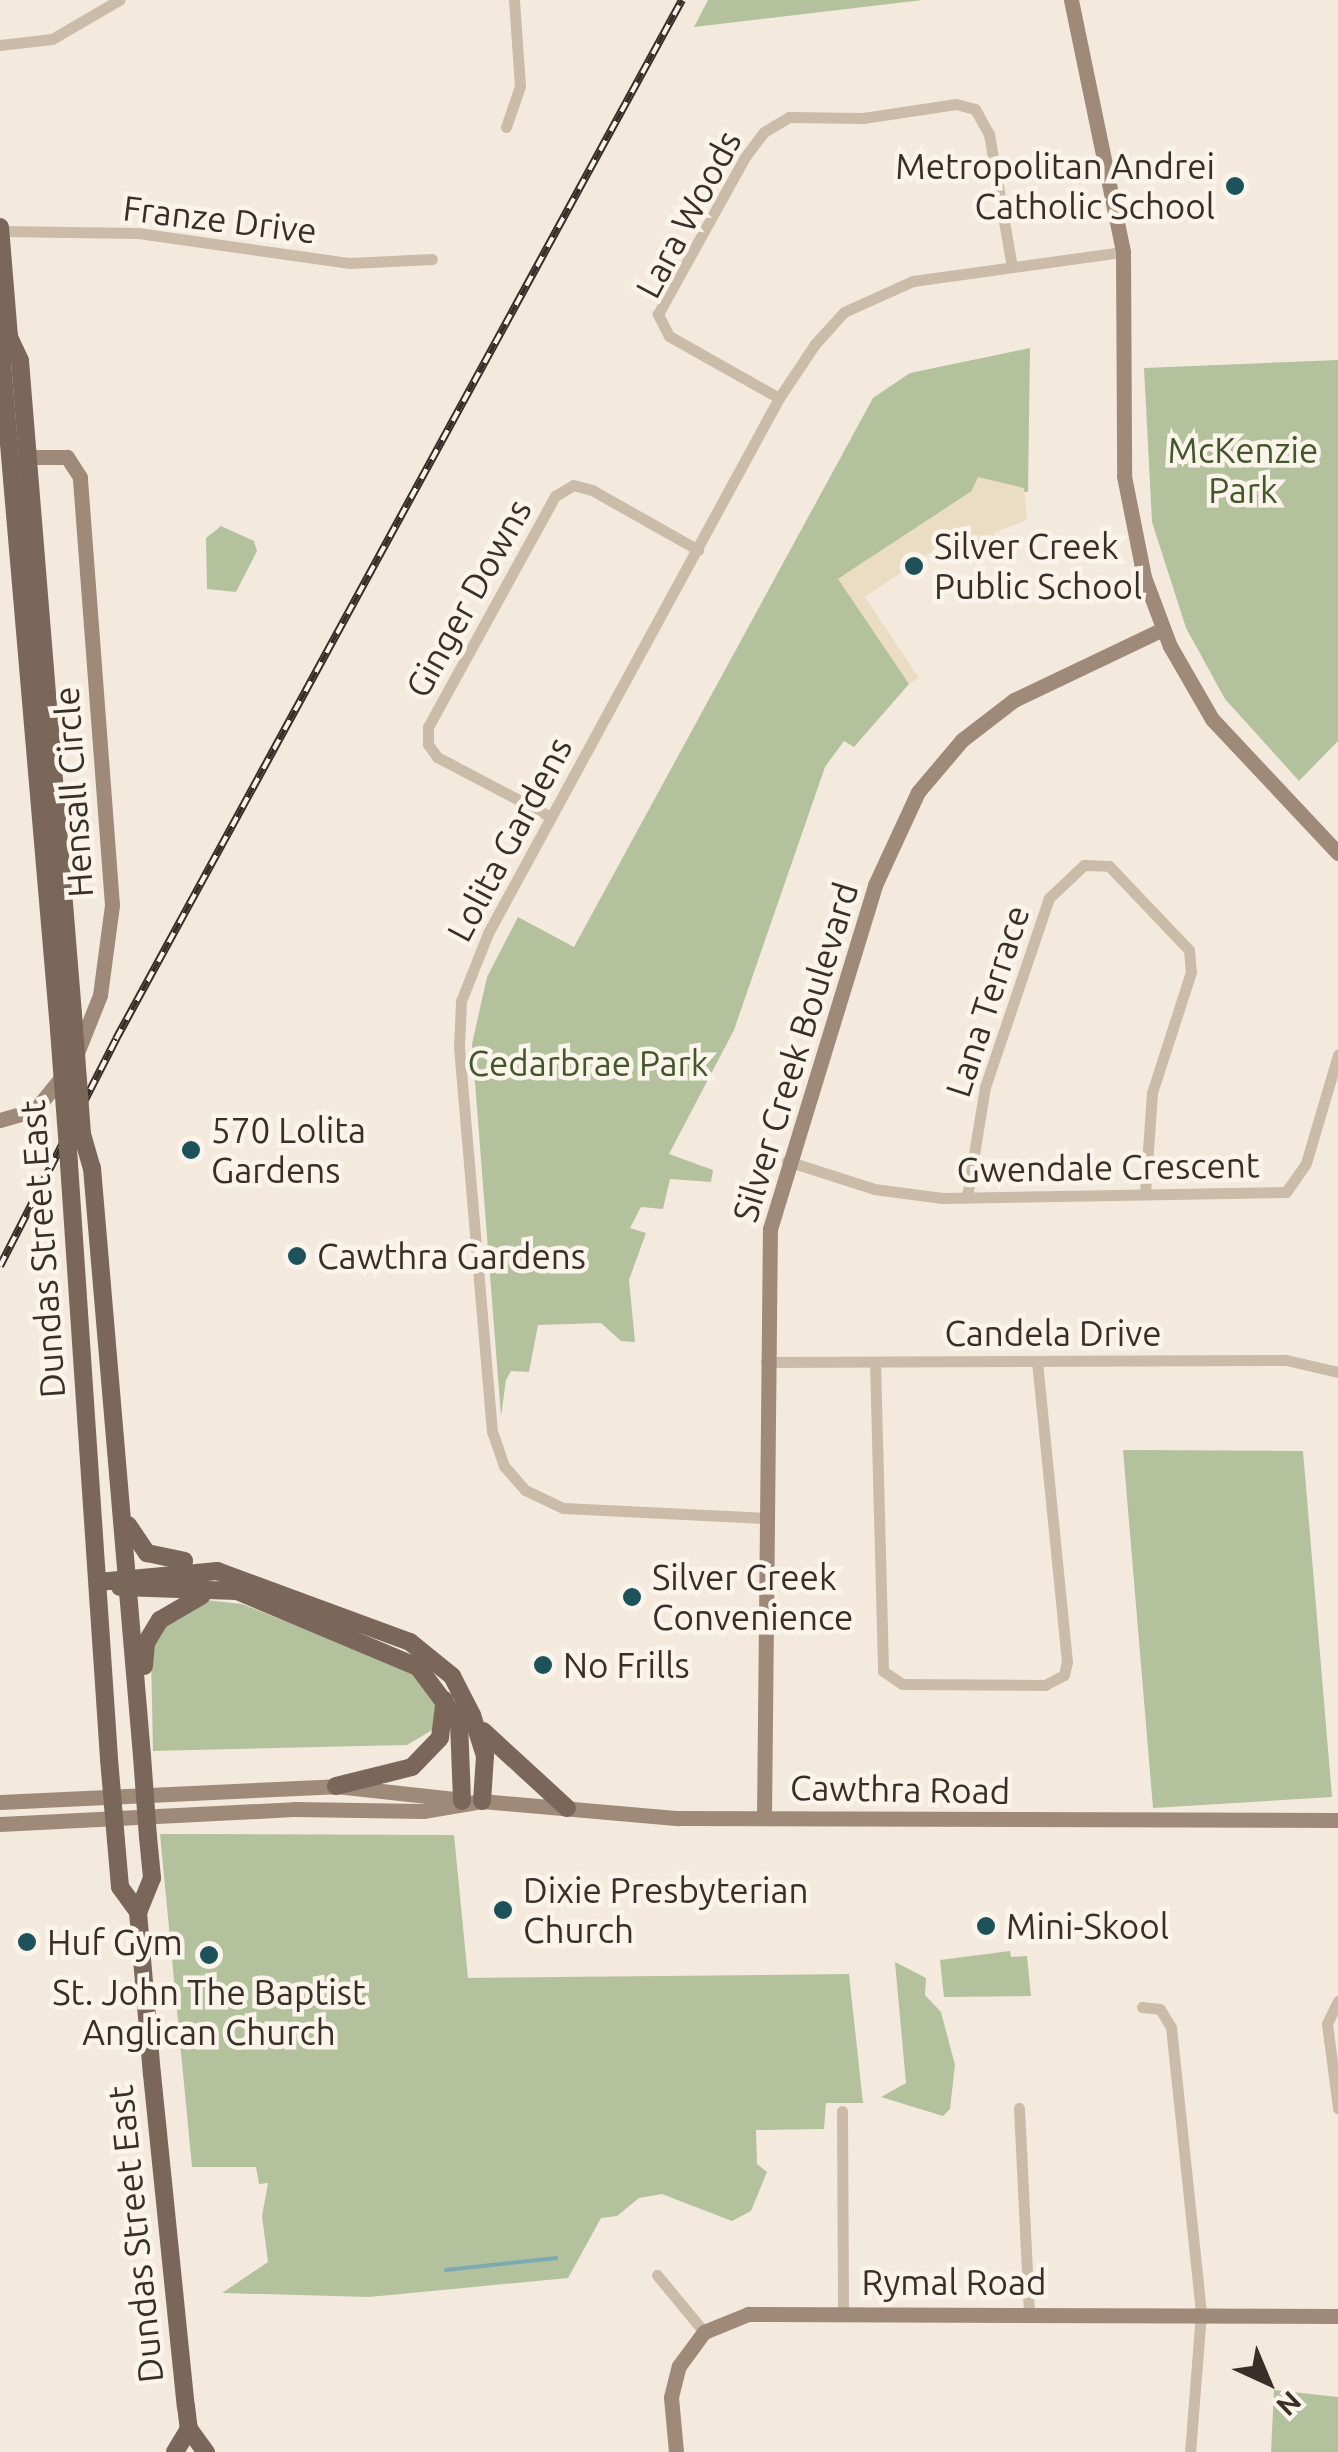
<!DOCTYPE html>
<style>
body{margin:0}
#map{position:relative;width:1338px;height:2452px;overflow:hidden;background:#f3eadd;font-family:Ubuntu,sans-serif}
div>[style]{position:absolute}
.green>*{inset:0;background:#b3c29d}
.plaza>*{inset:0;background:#ebddc4}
.stream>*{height:4px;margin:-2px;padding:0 2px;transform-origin:2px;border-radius:2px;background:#7caab0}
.street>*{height:11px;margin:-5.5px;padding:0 5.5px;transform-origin:5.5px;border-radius:5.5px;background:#cbbba9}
.secondary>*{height:15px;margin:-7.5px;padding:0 7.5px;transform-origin:7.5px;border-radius:7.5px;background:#9f8a7a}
.primary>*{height:18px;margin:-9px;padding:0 9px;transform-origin:9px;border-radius:9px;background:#7a675a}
.rail>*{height:8px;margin-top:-4px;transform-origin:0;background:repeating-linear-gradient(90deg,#faf4ea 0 11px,#382f29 0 22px);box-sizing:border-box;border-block:2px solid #382f29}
.primary-bridge>*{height:18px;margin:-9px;padding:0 9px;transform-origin:9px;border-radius:9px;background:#7a675a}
.dots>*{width:28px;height:28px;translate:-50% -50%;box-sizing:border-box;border:5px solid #faf4ea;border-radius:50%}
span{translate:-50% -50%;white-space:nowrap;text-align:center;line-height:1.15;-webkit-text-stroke:9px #faf4ea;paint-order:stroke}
.poi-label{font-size:35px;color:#382f29}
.right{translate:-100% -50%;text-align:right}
.left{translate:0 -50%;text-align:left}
.street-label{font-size:35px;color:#382f29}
.park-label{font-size:35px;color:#44572c}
.north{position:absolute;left:1218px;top:2332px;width:100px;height:100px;-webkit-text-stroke:8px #faf4ea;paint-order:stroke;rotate:136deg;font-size:28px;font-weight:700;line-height:40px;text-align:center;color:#382f29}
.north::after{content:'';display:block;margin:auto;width:35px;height:45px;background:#382f29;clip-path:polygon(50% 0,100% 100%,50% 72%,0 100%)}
</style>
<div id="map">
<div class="green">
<i style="clip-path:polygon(708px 0,923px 0,694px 27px)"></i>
<i style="clip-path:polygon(1030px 348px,1028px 492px,972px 491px,844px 575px,909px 684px,854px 747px,844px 741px,825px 767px,734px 1030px,669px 1154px,713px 1170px,711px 1182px,670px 1179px,663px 1209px,641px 1207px,630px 1228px,646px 1233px,629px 1280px,635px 1342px,621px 1341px,601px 1323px,538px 1325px,529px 1372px,511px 1371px,506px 1380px,501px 1416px,472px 1044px,487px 977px,518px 917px,574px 947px,873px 398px,910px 373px)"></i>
<i style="clip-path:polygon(1338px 360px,1338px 741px,1299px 781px,1225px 699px,1186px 628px,1152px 522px,1144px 368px)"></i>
<i style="clip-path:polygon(221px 526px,254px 541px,257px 551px,236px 592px,207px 589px,206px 538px)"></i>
<i style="clip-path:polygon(1123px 1450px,1303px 1451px,1332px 1797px,1153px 1808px)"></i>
<i style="clip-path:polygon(205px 1600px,242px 1604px,415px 1673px,436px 1698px,434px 1729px,407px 1745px,153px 1751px,151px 1655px,158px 1631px)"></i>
<i style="clip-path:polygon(160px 1834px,454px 1835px,468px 1978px,849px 1974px,863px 2103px,826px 2103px,824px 2129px,756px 2130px,757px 2164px,767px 2172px,751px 2211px,732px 2221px,662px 2194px,639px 2198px,617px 2216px,601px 2218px,568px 2278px,369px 2297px,222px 2293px,268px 2262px,262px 2216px,268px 2183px,259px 2184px,256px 2167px,192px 2167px)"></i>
<i style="clip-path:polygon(1010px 1951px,1011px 1957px,1027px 1956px,1031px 1996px,944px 1997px,940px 1960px)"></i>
<i style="clip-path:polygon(895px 1962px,926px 1978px,925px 1995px,941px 2012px,955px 2065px,950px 2109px,943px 2116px,881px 2097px,906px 2083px)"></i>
<i style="clip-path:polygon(1274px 2390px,1338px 2397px,1338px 2452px,1271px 2452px)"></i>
</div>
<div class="plaza">
<i style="clip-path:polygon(978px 477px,1024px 488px,1027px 520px,993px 533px,1004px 546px,975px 565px,954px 537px,865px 597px,919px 678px,909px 684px,838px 579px,971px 492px)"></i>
</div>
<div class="stream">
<i style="left:446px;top:2270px;width:111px;rotate:-6.2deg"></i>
</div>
<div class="street">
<i style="left:0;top:45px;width:52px;rotate:-6.6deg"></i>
<i style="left:52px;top:39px;width:78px;rotate:-30.2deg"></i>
<i style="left:506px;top:127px;width:43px;rotate:-71.1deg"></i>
<i style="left:520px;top:86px;width:86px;rotate:-94deg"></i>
<i style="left:0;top:231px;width:138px;rotate:0.8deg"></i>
<i style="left:138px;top:233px;width:214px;rotate:8.1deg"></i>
<i style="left:350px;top:263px;width:82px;rotate:-2.8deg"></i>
<i style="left:779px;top:398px;width:126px;rotate:-150.6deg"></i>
<i style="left:669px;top:336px;width:25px;rotate:-117deg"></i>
<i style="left:658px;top:314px;width:179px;rotate:-61deg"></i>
<i style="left:745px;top:157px;width:31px;rotate:-53deg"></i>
<i style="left:764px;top:132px;width:29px;rotate:-31deg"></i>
<i style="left:789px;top:117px;width:74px;rotate:0.8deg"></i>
<i style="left:863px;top:118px;width:94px;rotate:-8.6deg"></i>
<i style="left:956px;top:104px;width:20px;rotate:15deg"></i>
<i style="left:975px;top:109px;width:29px;rotate:61deg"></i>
<i style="left:989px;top:134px;width:135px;rotate:80.2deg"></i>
<i style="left:551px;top:817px;width:129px;rotate:-152.2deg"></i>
<i style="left:437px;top:757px;width:16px;rotate:-125deg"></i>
<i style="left:428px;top:744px;width:17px;rotate:-90deg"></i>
<i style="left:428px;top:727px;width:264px;rotate:-61.2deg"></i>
<i style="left:555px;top:496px;width:21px;rotate:-31deg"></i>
<i style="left:573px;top:485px;width:20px;rotate:15deg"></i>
<i style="left:592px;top:490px;width:122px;rotate:29.5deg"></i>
<i style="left:787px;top:1161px;width:91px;rotate:17.8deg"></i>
<i style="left:874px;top:1189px;width:69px;rotate:7.5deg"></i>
<i style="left:942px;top:1198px;width:344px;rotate:-1deg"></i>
<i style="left:1286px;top:1192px;width:35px;rotate:-55deg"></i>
<i style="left:1306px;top:1163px;width:113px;rotate:-73.5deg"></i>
<i style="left:967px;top:1197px;width:111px;rotate:-80.7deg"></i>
<i style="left:985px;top:1087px;width:200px;rotate:-71.3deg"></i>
<i style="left:1049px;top:898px;width:48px;rotate:-43.3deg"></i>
<i style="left:1084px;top:865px;width:25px;rotate:2deg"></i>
<i style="left:1109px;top:866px;width:116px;rotate:46.4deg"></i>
<i style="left:1189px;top:950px;width:22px;rotate:85deg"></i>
<i style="left:1191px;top:972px;width:127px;rotate:107.9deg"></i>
<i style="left:1152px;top:1093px;width:100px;rotate:94deg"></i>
<i style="left:766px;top:1362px;width:520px;rotate:-0.22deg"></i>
<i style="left:1286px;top:1360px;width:53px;rotate:13deg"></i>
<i style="left:875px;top:1362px;width:309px;rotate:88.5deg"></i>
<i style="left:883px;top:1671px;width:23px;rotate:34deg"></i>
<i style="left:902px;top:1684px;width:143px;rotate:0.4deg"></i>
<i style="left:1045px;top:1685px;width:21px;rotate:-28deg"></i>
<i style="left:1064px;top:1675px;width:13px;rotate:-77deg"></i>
<i style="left:1067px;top:1662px;width:302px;rotate:-95.7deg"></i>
<i style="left:766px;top:1518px;width:203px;rotate:-177.2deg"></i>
<i style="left:563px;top:1508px;width:42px;rotate:-154.7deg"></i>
<i style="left:525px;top:1490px;width:32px;rotate:-131deg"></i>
<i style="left:504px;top:1466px;width:36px;rotate:-109deg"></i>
<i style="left:492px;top:1432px;width:386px;rotate:-94.9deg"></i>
<i style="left:459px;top:1047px;width:46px;rotate:-87.5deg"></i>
<i style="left:461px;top:1001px;width:73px;rotate:-68.3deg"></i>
<i style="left:488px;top:933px;width:609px;rotate:-61.46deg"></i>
<i style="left:779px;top:398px;width:65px;rotate:-56.3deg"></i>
<i style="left:815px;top:344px;width:43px;rotate:-47.8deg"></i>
<i style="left:844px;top:312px;width:76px;rotate:-24.2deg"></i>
<i style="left:913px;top:281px;width:212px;rotate:-7.9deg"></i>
<i style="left:1338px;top:2001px;width:25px;rotate:116deg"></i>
<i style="left:1327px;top:2024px;width:85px;rotate:82.5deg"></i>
<i style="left:1142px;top:2007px;width:18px;rotate:6deg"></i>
<i style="left:1160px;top:2009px;width:21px;rotate:59deg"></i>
<i style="left:1171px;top:2027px;width:288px;rotate:84deg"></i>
<i style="left:1201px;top:2313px;width:139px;rotate:94.5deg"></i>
<i style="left:1019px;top:2108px;width:204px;rotate:87.2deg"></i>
<i style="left:842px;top:2111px;width:202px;rotate:89.7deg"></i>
<i style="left:657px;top:2275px;width:74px;rotate:50.5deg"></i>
</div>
<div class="secondary">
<i style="left:1071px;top:0;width:257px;rotate:78.3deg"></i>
<i style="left:1123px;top:252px;width:224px;rotate:89.7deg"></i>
<i style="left:1124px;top:476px;width:103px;rotate:78.8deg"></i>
<i style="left:1144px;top:577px;width:74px;rotate:69.4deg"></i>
<i style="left:1170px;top:646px;width:84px;rotate:60.1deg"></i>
<i style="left:1212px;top:719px;width:184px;rotate:46.8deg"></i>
<i style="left:0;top:1120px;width:36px;rotate:-16deg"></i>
<i style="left:35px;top:1110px;width:60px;rotate:-51deg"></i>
<i style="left:73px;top:1063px;width:73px;rotate:-68.3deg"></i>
<i style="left:100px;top:995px;width:91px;rotate:-82.4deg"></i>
<i style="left:112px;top:905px;width:429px;rotate:-94.3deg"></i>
<i style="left:80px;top:477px;width:24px;rotate:-123deg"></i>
<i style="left:67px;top:457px;width:40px;rotate:180deg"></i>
<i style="left:0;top:1802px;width:336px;rotate:-2.7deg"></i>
<i style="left:336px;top:1786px;width:119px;rotate:6.3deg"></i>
<i style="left:764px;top:1817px;width:588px;rotate:-89.42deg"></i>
<i style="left:770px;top:1229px;width:360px;rotate:-73deg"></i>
<i style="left:875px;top:885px;width:102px;rotate:-65.2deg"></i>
<i style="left:918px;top:792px;width:68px;rotate:-49.8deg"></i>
<i style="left:962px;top:740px;width:66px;rotate:-37.6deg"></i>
<i style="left:1014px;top:700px;width:165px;rotate:-25.5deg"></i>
<i style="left:0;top:1824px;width:294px;rotate:-2.9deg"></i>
<i style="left:294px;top:1809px;width:129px;rotate:0.9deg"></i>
<i style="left:423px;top:1811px;width:60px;rotate:-9.6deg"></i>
<i style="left:482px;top:1801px;width:197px;rotate:5deg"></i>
<i style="left:678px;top:1818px;width:660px;rotate:0.17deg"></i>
<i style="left:676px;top:2452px;width:55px;rotate:-95.2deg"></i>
<i style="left:671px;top:2397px;width:32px;rotate:-76deg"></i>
<i style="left:679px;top:2366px;width:42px;rotate:-53.7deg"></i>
<i style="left:704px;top:2332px;width:48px;rotate:-22.2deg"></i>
<i style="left:748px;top:2314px;width:590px;rotate:0.19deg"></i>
</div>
<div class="primary">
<i style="left:0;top:227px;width:110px;rotate:85.3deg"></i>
<i style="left:9px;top:337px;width:26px;rotate:65deg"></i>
<i style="left:20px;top:361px;width:655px;rotate:85.36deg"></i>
<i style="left:9px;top:337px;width:26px;rotate:106deg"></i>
<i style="left:2px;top:362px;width:670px;rotate:85.12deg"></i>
<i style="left:82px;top:1134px;width:35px;rotate:74deg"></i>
<i style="left:92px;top:1168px;width:590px;rotate:85.14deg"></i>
<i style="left:69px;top:1164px;width:596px;rotate:86.15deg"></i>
<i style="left:128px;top:1525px;width:34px;rotate:56deg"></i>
<i style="left:147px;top:1553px;width:38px;rotate:12deg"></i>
<i style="left:98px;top:1582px;width:120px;rotate:-5.3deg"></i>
<i style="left:217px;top:1571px;width:206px;rotate:20.2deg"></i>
<i style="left:410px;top:1642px;width:54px;rotate:39deg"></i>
<i style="left:452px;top:1676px;width:44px;rotate:62.9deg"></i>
<i style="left:472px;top:1715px;width:43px;rotate:72.4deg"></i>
<i style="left:485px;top:1756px;width:45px;rotate:93.8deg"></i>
<i style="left:120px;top:1587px;width:117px;rotate:2deg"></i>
<i style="left:237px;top:1591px;width:196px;rotate:22.8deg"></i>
<i style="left:418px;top:1667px;width:69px;rotate:53.3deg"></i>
<i style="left:459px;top:1722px;width:79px;rotate:87.8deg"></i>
<i style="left:144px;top:1666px;width:23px;rotate:-85deg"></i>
<i style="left:146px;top:1643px;width:27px;rotate:-59deg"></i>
<i style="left:160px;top:1620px;width:48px;rotate:-30.3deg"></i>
<i style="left:483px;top:1731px;width:114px;rotate:42.5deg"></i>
<i style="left:336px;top:1786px;width:78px;rotate:-14deg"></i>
<i style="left:412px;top:1767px;width:40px;rotate:-46deg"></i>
<i style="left:440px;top:1738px;width:38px;rotate:-83deg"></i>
<i style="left:148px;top:1837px;width:41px;rotate:84.4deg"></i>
<i style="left:152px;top:1878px;width:37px;rotate:112deg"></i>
<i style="left:138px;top:1912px;width:163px;rotate:85.1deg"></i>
<i style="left:152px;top:2074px;width:334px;rotate:84.2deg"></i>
<i style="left:186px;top:2406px;width:23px;rotate:83deg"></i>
<i style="left:189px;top:2429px;width:29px;rotate:54deg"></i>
<i style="left:116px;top:1841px;width:46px;rotate:85deg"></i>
<i style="left:120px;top:1887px;width:31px;rotate:54deg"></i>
<i style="left:175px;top:2452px;width:27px;rotate:-59deg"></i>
</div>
<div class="rail">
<i style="left:0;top:1266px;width:255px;rotate:-62.9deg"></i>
<i style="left:116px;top:1039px;width:1183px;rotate:-61.42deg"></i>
</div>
<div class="primary-bridge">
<i style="left:73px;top:1014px;width:120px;rotate:85.7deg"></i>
<i style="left:59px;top:1030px;width:134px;rotate:85.7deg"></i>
<i style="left:142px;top:1756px;width:81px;rotate:85.8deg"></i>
<i style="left:109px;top:1759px;width:82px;rotate:85.1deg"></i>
</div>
<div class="dots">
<i style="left:1235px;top:186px;background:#1e525a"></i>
<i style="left:914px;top:566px;background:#1e525a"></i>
<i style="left:191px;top:1150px;background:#1e525a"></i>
<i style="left:297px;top:1256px;background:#1e525a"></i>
<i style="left:632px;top:1597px;background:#1e525a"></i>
<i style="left:543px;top:1665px;background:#1e525a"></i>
<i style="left:503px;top:1910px;background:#1e525a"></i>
<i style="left:986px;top:1926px;background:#1e525a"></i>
<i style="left:27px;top:1942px;background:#1e525a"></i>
<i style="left:209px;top:1955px;background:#1e525a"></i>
</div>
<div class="poi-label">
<span class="right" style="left:1215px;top:186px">Metropolitan Andrei<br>Catholic School</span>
<span class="left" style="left:934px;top:566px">Silver Creek<br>Public School</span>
<span class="left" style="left:211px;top:1150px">570 Lolita<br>Gardens</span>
<span class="left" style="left:317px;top:1256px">Cawthra Gardens</span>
<span class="left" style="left:652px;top:1597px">Silver Creek<br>Convenience</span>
<span class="left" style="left:563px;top:1665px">No Frills</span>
<span class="left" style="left:523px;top:1910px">Dixie Presbyterian<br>Church</span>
<span class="left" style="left:1006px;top:1926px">Mini-Skool</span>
<span class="left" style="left:47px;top:1942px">Huf Gym</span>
<span style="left:209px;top:2012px">St. John The Baptist<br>Anglican Church</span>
</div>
<div class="street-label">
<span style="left:688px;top:214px;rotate:-62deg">Lara Woods</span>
<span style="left:220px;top:219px;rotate:7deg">Franze Drive</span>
<span style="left:468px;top:598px;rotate:-61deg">Ginger Downs</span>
<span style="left:73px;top:792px;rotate:-94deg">Hensall Circle</span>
<span style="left:509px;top:839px;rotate:-62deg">Lolita Gardens</span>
<span style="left:987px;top:1001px;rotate:-72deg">Lana Terrace</span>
<span style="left:795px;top:1052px;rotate:-73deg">Silver Creek Boulevard</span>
<span style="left:1108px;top:1167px;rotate:-1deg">Gwendale Crescent</span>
<span style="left:42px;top:1249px;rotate:-94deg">Dundas Street East</span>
<span style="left:1053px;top:1333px">Candela Drive</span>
<span style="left:900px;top:1789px;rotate:1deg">Cawthra Road</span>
<span style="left:135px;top:2234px;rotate:-96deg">Dundas Street East</span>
<span style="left:954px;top:2282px">Rymal Road</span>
</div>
<div class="park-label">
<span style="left:1243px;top:470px">McKenzie<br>Park</span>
<span style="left:588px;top:1063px">Cedarbrae Park</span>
</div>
<div class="north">N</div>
</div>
